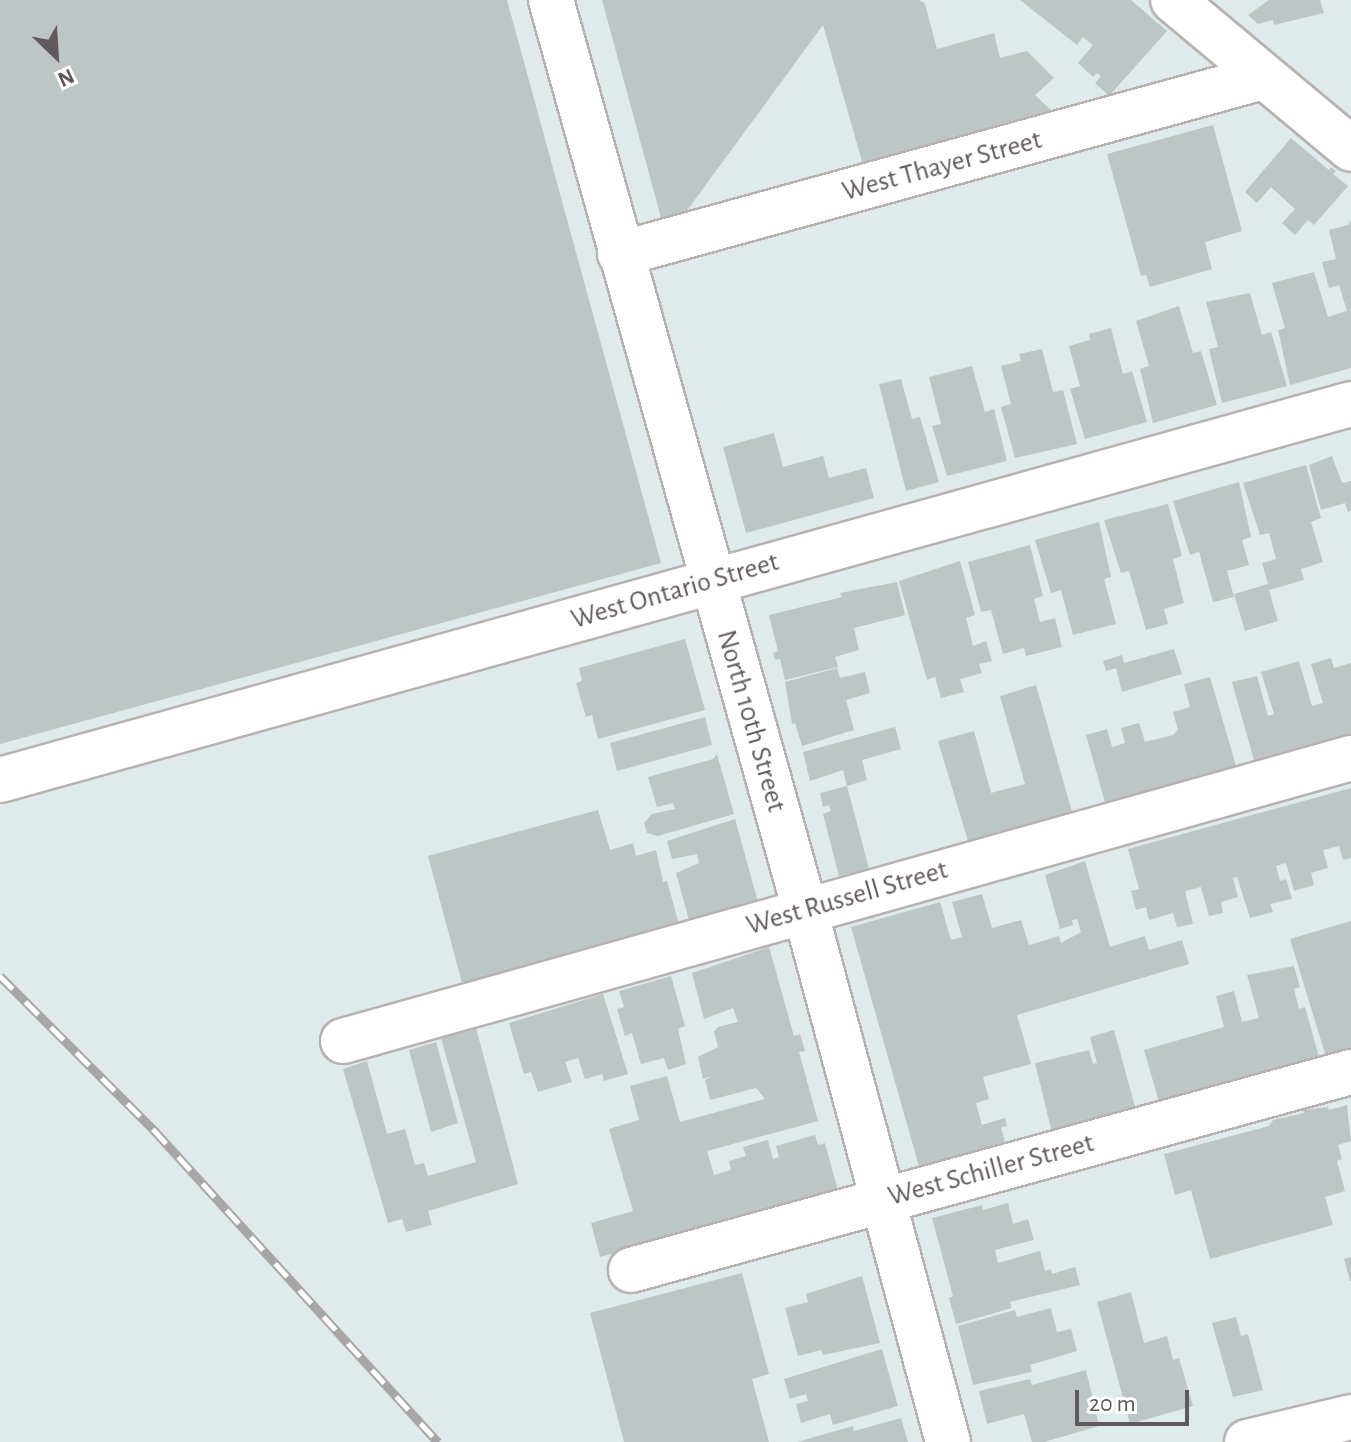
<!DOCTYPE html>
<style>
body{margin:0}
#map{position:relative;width:1351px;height:1442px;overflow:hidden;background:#e1eaea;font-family:"Alegreya Sans",sans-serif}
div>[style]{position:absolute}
.building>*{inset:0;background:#bdc6c4}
.roads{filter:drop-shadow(2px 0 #b7b1b2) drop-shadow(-2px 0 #b7b1b2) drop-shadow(0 2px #b7b1b2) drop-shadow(0 -2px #b7b1b2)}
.minor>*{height:44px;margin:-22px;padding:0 22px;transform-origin:22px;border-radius:22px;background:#fff}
.rail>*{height:9px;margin-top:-4.5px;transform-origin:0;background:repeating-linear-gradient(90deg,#fff 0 18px,#a7a5a5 0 36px);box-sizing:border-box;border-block:2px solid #a7a5a5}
span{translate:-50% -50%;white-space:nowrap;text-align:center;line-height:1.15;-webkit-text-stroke:6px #fff;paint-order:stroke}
.street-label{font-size:28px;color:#60595b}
.north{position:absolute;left:16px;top:16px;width:80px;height:80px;-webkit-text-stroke:6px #fff;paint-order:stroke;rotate:155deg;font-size:22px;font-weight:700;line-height:32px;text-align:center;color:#60595b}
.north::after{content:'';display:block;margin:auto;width:28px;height:36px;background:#60595b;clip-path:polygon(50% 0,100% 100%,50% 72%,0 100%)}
.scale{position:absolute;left:1075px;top:1390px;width:114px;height:36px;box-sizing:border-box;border:4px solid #60595b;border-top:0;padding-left:10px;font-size:24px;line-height:28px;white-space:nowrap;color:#60595b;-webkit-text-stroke:6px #fff;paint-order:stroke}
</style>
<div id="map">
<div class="building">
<i style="clip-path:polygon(0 0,507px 0,661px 563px,0 744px)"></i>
<i style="clip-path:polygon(602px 0,920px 0,925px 4px,937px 49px,994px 33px,1000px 58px,1027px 51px,1054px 78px,1035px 95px,1054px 113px,864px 168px,823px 25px,680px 220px,663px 225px)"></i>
<i style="clip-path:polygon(1020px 0,1131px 0,1167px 31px,1109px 96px,1095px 83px,1101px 76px,1097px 73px,1093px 77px,1078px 63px,1093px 45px,1083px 37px,1077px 45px)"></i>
<i style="clip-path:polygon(1269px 0,1320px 0,1324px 13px,1274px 25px,1273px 20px,1258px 24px,1248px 15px)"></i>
<i style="clip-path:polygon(1213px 125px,1242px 231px,1205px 242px,1212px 269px,1150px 287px,1146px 275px,1141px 276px,1107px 154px)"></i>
<i style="clip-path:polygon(1291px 138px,1329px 170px,1331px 167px,1336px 171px,1333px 174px,1348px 186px,1314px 225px,1308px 220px,1295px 235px,1282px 223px,1295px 209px,1271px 187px,1257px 203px,1245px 192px)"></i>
<i style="clip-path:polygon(1351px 220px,1351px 368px,1290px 385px,1278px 330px,1285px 328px,1272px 283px,1314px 272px,1328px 317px,1347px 311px,1339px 285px,1329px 288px,1322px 262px,1336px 259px,1329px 230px,1348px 225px)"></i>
<i style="clip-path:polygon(1250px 293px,1262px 335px,1271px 332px,1287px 386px,1222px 403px,1209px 349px,1218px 347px,1206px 302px)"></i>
<i style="clip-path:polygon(1179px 306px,1193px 353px,1201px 351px,1217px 405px,1153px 423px,1140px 369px,1149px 366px,1136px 321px)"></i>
<i style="clip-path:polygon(1111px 328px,1123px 374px,1132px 371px,1147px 422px,1085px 439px,1070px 389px,1080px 386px,1069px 346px,1090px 340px,1089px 334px)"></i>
<i style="clip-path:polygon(1042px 349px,1053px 392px,1063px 390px,1077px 444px,1015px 458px,1001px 407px,1011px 404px,1001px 366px,1021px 361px,1019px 354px)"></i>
<i style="clip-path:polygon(972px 366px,985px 412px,994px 409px,1007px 461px,947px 476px,932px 426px,941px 424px,929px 377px)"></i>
<i style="clip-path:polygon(901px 379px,912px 419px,920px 417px,939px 482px,906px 491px,879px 384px)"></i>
<i style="clip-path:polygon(774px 433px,783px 467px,823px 456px,829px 478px,866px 468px,874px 498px,746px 533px,723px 447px)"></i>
<i style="clip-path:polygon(1332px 456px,1342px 483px,1351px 481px,1351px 511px,1348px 512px,1345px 503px,1321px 510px,1309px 465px)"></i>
<i style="clip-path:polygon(1306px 465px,1321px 518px,1311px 522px,1323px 562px,1301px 569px,1304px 580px,1269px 590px,1278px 621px,1245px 631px,1234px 594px,1268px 584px,1262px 563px,1276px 559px,1269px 533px,1260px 535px,1243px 483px)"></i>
<i style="clip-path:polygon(1239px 482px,1251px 537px,1242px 540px,1249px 565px,1227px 571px,1234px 597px,1213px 602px,1199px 552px,1190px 555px,1173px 501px)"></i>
<i style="clip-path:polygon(1168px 504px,1182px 556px,1173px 559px,1184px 603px,1164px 609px,1168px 624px,1146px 630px,1129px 571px,1121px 573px,1104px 520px)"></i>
<i style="clip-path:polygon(1099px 522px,1111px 577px,1104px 579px,1116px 624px,1073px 635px,1061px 590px,1051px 593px,1035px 540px)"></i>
<i style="clip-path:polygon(1030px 545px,1043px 596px,1034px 599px,1040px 622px,1055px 618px,1062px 647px,1026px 656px,1024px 648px,1003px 654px,991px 610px,981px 612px,968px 562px)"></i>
<i style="clip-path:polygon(960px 561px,975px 615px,966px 618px,973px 646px,986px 641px,992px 661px,979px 664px,982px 673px,960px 679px,964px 692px,941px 698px,935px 677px,927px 680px,899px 581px)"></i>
<i style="clip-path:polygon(897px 582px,905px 615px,854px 628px,859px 650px,835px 657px,838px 667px,785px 680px,780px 659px,775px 660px,773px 653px,778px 651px,769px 615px,842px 597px,840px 593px)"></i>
<i style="clip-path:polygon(685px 639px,705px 710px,598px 739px,592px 715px,586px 717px,576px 683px,582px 681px,579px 668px)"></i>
<i style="clip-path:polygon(1174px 649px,1182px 674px,1122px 692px,1116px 668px,1106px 671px,1103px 661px,1122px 655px,1124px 663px)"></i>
<i style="clip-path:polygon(1331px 658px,1334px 668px,1351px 663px,1351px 737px,1255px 764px,1232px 682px,1257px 676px,1268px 716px,1274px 714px,1261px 672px,1299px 661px,1312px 706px,1323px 703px,1311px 664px)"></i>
<i style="clip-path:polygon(837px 668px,840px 678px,865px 672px,870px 693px,846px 700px,854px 730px,802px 746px,795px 723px,792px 724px,785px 682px)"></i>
<i style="clip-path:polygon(1210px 677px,1237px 769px,1106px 806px,1086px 735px,1107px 729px,1112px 747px,1125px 743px,1121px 728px,1139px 723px,1145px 742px,1173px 735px,1178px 730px,1173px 712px,1190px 707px,1184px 684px)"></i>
<i style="clip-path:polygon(1036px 685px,1072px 812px,968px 841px,938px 741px,974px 731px,991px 793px,1025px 784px,1000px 696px)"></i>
<i style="clip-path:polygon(705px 717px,712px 745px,617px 771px,610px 743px)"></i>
<i style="clip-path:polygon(895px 727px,901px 749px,862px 760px,867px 780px,847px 786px,843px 770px,810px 781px,803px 752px)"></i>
<i style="clip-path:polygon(717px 754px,734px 814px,658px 836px,647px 833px,644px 823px,652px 814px,675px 809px,673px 803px,657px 807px,648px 777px,713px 759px)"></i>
<i style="clip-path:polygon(847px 786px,871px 876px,861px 878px,859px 871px,839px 876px,823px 814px,831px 811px,829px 805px,823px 807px,820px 793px)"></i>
<i style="clip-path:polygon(1351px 788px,1351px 858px,1343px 860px,1339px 846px,1323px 850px,1328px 868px,1311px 873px,1314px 885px,1294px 891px,1286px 863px,1276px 866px,1280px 881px,1286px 879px,1292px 899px,1270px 904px,1273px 912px,1250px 918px,1237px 877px,1233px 878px,1238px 897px,1221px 902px,1223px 913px,1209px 916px,1201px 887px,1185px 891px,1193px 924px,1177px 927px,1173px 913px,1149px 920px,1146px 907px,1136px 910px,1131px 891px,1139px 889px,1128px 849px)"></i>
<i style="clip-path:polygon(598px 810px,610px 850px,633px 843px,636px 856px,656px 850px,663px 882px,667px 881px,679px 924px,462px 983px,428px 856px)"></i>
<i style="clip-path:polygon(735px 819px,758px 902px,689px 920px,676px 873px,699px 863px,697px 854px,672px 859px,667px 841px)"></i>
<i style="clip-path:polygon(1085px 861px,1110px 947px,1145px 936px,1149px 950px,1182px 940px,1189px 964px,1017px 1015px,1031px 1064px,983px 1077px,989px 1099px,976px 1103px,982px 1125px,1005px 1118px,1007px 1126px,1001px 1127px,1006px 1146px,920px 1170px,851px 927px,940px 902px,951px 940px,962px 937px,952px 902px,982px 894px,992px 928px,1021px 920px,1033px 958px,1029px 945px,1059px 936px,1061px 943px,1081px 932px,1077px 919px,1072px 920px,1073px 925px,1060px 929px,1045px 875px)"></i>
<i style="clip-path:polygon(1351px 921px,1351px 1050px,1326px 1057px,1290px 939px)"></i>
<i style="clip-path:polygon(769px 947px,794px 1036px,800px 1034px,805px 1051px,799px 1052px,818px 1121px,707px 1151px,714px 1175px,731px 1170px,729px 1161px,746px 1156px,743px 1147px,768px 1140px,773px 1159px,779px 1157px,776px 1146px,815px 1135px,818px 1145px,825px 1143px,838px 1191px,600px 1257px,591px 1223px,633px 1211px,609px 1129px,639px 1120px,630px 1086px,667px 1076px,680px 1122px,765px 1099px,756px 1088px,710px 1100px,705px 1080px,712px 1076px,703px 1079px,698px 1057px,718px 1047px,714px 1032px,718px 1027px,738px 1022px,733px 1008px,704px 1019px,692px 973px)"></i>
<i style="clip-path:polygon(1294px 966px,1300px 987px,1294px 989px,1299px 1009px,1305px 1007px,1319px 1057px,1159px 1102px,1144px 1050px,1224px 1027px,1216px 996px,1234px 991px,1242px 1022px,1259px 1018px,1247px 975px)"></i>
<i style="clip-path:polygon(671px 976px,685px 1026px,678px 1029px,686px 1064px,668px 1070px,664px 1058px,641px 1064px,632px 1033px,625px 1036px,617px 1009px,624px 1007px,619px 991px)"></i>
<i style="clip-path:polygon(603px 994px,628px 1074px,604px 1081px,602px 1074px,585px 1079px,578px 1058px,565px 1062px,572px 1082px,538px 1092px,531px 1072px,524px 1074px,509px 1023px)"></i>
<i style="clip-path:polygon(476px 1028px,518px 1184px,428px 1211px,432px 1225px,406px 1232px,402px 1219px,388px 1223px,343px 1069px,367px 1061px,387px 1134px,405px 1129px,415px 1165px,424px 1163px,428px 1176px,476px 1162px,441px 1038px)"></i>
<i style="clip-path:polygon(1114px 1030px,1137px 1114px,1052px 1133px,1035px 1063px,1089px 1050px,1093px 1064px,1097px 1063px,1090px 1037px)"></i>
<i style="clip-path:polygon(436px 1042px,458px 1123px,431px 1132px,409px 1050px)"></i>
<i style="clip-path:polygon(1347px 1105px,1351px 1141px,1338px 1145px,1342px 1159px,1337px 1161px,1345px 1191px,1325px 1197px,1333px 1225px,1210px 1259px,1191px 1190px,1175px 1195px,1164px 1154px,1269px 1126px,1273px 1120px,1304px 1113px,1303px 1110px,1328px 1107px,1329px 1110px)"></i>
<i style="clip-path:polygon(1008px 1203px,1013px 1224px,1028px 1219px,1034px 1240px,995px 1250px,998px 1263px,1040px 1251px,1045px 1271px,1051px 1269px,1052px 1274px,1075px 1267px,1080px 1285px,1010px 1302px,1012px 1308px,956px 1324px,949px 1298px,953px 1296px,932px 1218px,982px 1205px,983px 1210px)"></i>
<i style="clip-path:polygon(1351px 1257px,1351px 1281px,1350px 1281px,1344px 1259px)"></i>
<i style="clip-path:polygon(742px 1273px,769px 1374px,752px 1379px,769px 1442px,624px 1442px,590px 1313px)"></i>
<i style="clip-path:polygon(862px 1276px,880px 1343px,823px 1355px,821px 1350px,798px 1356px,785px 1308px,808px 1302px,806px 1294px)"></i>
<i style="clip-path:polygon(1131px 1292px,1144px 1343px,1167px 1336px,1173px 1360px,1179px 1358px,1193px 1406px,1130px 1424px,1097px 1302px)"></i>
<i style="clip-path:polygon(1051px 1308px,1057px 1332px,1071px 1329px,1077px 1351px,1030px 1365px,1032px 1372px,973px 1385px,958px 1326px,1015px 1310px,1017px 1317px)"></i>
<i style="clip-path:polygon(1236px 1317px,1241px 1336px,1248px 1334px,1263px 1390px,1233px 1397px,1212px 1323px)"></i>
<i style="clip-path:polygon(882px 1349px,898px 1406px,833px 1425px,830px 1414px,801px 1423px,796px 1404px,808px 1401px,806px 1394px,790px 1399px,784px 1379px)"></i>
<i style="clip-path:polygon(1086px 1370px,1099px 1426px,1044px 1442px,1032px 1442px,1024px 1414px,987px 1424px,979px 1391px,1030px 1379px,1032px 1385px)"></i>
<i style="clip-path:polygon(901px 1418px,908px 1442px,797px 1442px,853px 1426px,854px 1431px)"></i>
</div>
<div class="roads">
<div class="minor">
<i style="left:551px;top:0;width:945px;rotate:74.4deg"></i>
<i style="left:805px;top:910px;width:551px;rotate:74.95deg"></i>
<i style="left:1173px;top:0;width:232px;rotate:39.9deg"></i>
<i style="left:620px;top:254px;width:667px;rotate:-15.39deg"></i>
<i style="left:0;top:780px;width:1402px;rotate:-15.55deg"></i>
<i style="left:343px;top:1041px;width:1047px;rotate:-15.68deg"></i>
<i style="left:631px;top:1270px;width:747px;rotate:-15.38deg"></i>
<i style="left:1247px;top:1442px;width:107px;rotate:-13.5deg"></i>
</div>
</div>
<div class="rail">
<i style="left:0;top:976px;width:218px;rotate:45deg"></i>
<i style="left:154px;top:1130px;width:422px;rotate:47.7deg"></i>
</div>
<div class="street-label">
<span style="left:942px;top:166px;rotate:-15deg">West Thayer Street</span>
<span style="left:675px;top:591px;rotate:-16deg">West Ontario Street</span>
<span style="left:751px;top:721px;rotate:74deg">North 10th Street</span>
<span style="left:847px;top:898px;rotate:-16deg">West Russell Street</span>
<span style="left:991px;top:1170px;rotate:-15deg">West Schiller Street</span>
</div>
<div class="north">N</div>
<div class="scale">20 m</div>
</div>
